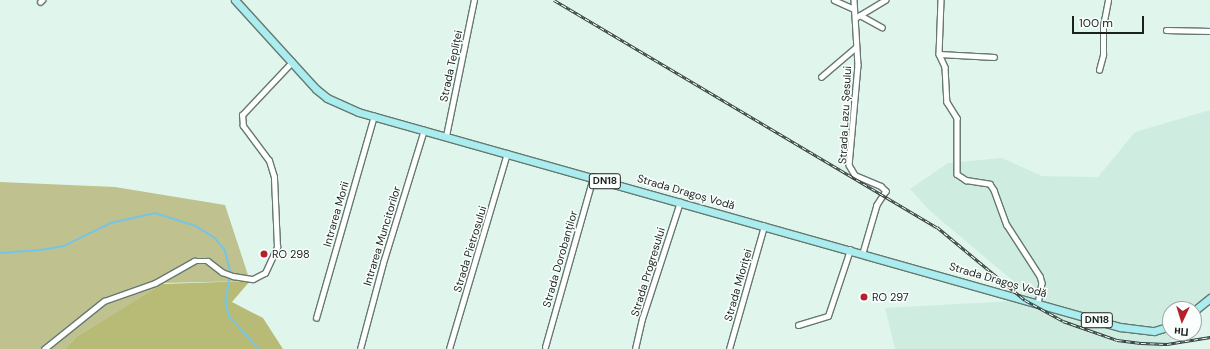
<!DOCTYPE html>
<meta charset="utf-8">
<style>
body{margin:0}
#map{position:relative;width:1210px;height:349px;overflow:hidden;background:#e0f6ed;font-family:"DM Sans",sans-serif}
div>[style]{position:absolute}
.built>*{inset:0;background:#ceede0}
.green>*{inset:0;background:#bfc18e}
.forest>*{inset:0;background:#b8bb76}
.stream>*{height:1.5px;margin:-0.75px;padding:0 0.75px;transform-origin:0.75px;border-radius:0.75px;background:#75c5e5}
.roads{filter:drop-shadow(1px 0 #657971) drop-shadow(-1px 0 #657971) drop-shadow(0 1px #657971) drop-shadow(0 -1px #657971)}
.street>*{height:4.5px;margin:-2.25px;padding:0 2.25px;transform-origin:2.25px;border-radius:2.25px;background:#fff}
.primary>*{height:7px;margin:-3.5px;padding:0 3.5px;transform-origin:3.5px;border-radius:3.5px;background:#abedee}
.rail>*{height:3px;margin-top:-1.5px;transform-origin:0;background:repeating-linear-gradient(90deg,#fafffd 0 4.5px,#333c39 0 9px);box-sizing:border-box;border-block:1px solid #333c39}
.dots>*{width:11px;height:11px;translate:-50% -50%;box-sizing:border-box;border:2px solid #fafffd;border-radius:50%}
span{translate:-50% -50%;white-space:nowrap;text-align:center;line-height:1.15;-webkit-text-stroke:3px #fafffd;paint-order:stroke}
.shield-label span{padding:1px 3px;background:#fafffd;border:1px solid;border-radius:3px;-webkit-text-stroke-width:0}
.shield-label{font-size:10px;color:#1a221f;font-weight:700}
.street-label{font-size:11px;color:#1a221f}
.poi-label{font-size:11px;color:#1a221f}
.left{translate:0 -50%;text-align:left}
.north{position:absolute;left:1162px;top:301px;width:40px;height:40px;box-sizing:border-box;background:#fafffd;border:1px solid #a0a7a4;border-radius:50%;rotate:184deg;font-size:11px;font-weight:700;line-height:16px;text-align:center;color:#1a221f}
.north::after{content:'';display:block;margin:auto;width:14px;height:18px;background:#b3222b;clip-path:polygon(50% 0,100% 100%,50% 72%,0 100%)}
.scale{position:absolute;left:1072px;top:16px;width:72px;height:18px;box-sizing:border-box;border:2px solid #1a221f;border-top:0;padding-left:5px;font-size:12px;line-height:14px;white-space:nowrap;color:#1a221f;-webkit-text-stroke:3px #fafffd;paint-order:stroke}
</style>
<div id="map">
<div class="built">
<i style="clip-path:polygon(1210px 110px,1210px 300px,1194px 324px,1194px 309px,1170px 309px,1170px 333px,1183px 333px,1159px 349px,895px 349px,885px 308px,1011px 301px,1024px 290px,930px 211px,910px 189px,948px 163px,1002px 158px,1042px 176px,1098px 177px,1135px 132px)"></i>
</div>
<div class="green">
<i style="clip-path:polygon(0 182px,115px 187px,225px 205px,250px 281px,164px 283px,77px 336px,65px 349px,0 349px)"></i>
</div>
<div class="forest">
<i style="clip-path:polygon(250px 281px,232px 302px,263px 318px,283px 349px,65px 349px,77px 336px,162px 284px)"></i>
</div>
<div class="stream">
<i style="left:0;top:253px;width:41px;rotate:-4.2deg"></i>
<i style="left:41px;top:250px;width:23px;rotate:-10deg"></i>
<i style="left:64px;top:246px;width:52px;rotate:-26.1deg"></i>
<i style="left:111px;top:223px;width:45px;rotate:-12.8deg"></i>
<i style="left:155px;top:213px;width:43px;rotate:17.6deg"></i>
<i style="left:196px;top:226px;width:22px;rotate:32deg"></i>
<i style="left:215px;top:238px;width:16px;rotate:50deg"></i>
<i style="left:225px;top:250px;width:23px;rotate:75deg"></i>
<i style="left:231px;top:272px;width:29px;rotate:100deg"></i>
<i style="left:226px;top:301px;width:15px;rotate:79deg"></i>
<i style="left:229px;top:316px;width:45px;rotate:47.7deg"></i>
</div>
<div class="roads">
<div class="street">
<i style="left:834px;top:0;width:22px;rotate:24deg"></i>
<i style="left:854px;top:0;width:65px;rotate:86.5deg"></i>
<i style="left:858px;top:65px;width:100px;rotate:95.1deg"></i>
<i style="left:849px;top:165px;width:12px;rotate:59deg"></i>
<i style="left:855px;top:175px;width:28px;rotate:23deg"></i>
<i style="left:881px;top:186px;width:7px;rotate:45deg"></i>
<i style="left:886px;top:191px;width:17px;rotate:123deg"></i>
<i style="left:877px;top:205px;width:50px;rotate:106.3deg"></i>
<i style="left:941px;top:0;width:54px;rotate:92.1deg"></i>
<i style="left:939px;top:54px;width:14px;rotate:65deg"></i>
<i style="left:945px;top:67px;width:35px;rotate:87deg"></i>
<i style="left:947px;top:102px;width:19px;rotate:58deg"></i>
<i style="left:957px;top:118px;width:56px;rotate:90deg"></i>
<i style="left:957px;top:174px;width:11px;rotate:34deg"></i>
<i style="left:966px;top:180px;width:24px;rotate:9deg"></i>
<i style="left:990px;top:184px;width:7px;rotate:56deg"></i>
<i style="left:994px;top:190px;width:37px;rotate:70deg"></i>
<i style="left:1007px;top:225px;width:61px;rotate:57.1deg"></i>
<i style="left:1040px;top:276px;width:7px;rotate:74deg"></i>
<i style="left:1042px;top:283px;width:20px;rotate:101deg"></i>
<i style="left:40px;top:2px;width:3px;rotate:-45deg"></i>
<i style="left:860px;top:15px;width:25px;rotate:29deg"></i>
<i style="left:857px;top:17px;width:33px;rotate:-31deg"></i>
<i style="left:1166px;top:30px;width:44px;rotate:1.3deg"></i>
<i style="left:939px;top:54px;width:55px;rotate:3.1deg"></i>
<i style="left:1099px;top:70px;width:16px;rotate:-75deg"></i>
<i style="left:1103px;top:55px;width:29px;rotate:-90deg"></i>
<i style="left:1103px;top:26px;width:26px;rotate:-79deg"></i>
<i style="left:821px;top:77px;width:45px;rotate:-40.5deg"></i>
<i style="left:446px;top:136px;width:139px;rotate:-78.4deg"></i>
<i style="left:316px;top:318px;width:210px;rotate:-74deg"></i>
<i style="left:798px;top:325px;width:31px;rotate:-17deg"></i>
<i style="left:828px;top:316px;width:70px;rotate:-71.6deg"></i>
<i style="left:545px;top:347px;width:177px;rotate:-74.2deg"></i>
<i style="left:44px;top:349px;width:77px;rotate:-38.7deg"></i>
<i style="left:104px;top:301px;width:54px;rotate:-19.4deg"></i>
<i style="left:155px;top:283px;width:45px;rotate:-29.4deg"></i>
<i style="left:194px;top:261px;width:14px"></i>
<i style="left:208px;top:261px;width:18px;rotate:38deg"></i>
<i style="left:222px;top:272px;width:12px;rotate:20deg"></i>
<i style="left:233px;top:276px;width:20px;rotate:9deg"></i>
<i style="left:253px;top:279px;width:13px;rotate:-27deg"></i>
<i style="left:265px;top:273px;width:29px;rotate:-65deg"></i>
<i style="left:277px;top:247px;width:70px;rotate:-92.5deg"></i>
<i style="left:274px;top:177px;width:17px;rotate:-107deg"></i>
<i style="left:269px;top:161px;width:44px;rotate:-126.6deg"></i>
<i style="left:243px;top:126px;width:11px;rotate:-95deg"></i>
<i style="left:242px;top:115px;width:73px;rotate:-46.7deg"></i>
<i style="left:360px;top:349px;width:89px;rotate:-75deg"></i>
<i style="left:383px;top:263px;width:139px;rotate:-72.9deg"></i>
<i style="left:449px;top:349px;width:204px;rotate:-73.5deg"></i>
<i style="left:635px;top:349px;width:31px;rotate:-77deg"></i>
<i style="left:642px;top:319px;width:123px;rotate:-72deg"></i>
<i style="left:729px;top:349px;width:128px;rotate:-74.1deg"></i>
</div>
<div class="primary">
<i style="left:235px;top:0;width:120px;rotate:47.7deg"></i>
<i style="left:316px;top:89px;width:14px;rotate:39deg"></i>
<i style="left:327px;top:98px;width:34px;rotate:24deg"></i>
<i style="left:358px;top:112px;width:792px;rotate:15.76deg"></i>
<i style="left:1120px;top:327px;width:34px;rotate:7deg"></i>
<i style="left:1154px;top:331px;width:17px;rotate:-17deg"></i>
<i style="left:1194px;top:311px;width:21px;rotate:-39deg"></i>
</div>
</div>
<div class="rail">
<i style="left:554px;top:0;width:445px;rotate:30.7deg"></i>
<i style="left:937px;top:227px;width:114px;rotate:39.7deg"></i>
<i style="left:1025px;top:300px;width:43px;rotate:28.9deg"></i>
<i style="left:1063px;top:321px;width:57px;rotate:19.4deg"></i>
<i style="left:1117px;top:340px;width:24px;rotate:7deg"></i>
<i style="left:1141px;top:343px;width:26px;rotate:2deg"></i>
<i style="left:1167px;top:344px;width:44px;rotate:-9.2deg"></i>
</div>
<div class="dots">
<i style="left:264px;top:254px;background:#b3222b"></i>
<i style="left:864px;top:297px;background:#b3222b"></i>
</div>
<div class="shield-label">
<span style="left:605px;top:181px">DN18</span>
<span style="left:1097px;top:320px">DN18</span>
</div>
<div class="street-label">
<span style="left:451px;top:66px;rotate:-78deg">Strada Tepliței</span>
<span style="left:845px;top:115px;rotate:-87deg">Strada Lazu Șesului</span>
<span style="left:686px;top:192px;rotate:16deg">Strada Dragoș Vodă</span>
<span style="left:336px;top:214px;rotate:-74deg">Intrarea Morii</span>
<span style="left:382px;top:236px;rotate:-73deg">Intrarea Muncitorilor</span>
<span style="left:470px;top:249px;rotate:-73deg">Strada Pietrosului</span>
<span style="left:560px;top:259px;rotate:-74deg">Strada Dorobanților</span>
<span style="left:648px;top:272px;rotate:-73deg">Strada Progresului</span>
<span style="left:998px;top:280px;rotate:16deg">Strada Dragoș Vodă</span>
<span style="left:738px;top:285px;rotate:-74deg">Strada Mioriței</span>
</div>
<div class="poi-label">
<span class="left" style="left:272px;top:254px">RO 298</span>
<span class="left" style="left:872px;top:297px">RO 297</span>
</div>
<div class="north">Пн</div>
<div class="scale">100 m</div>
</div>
